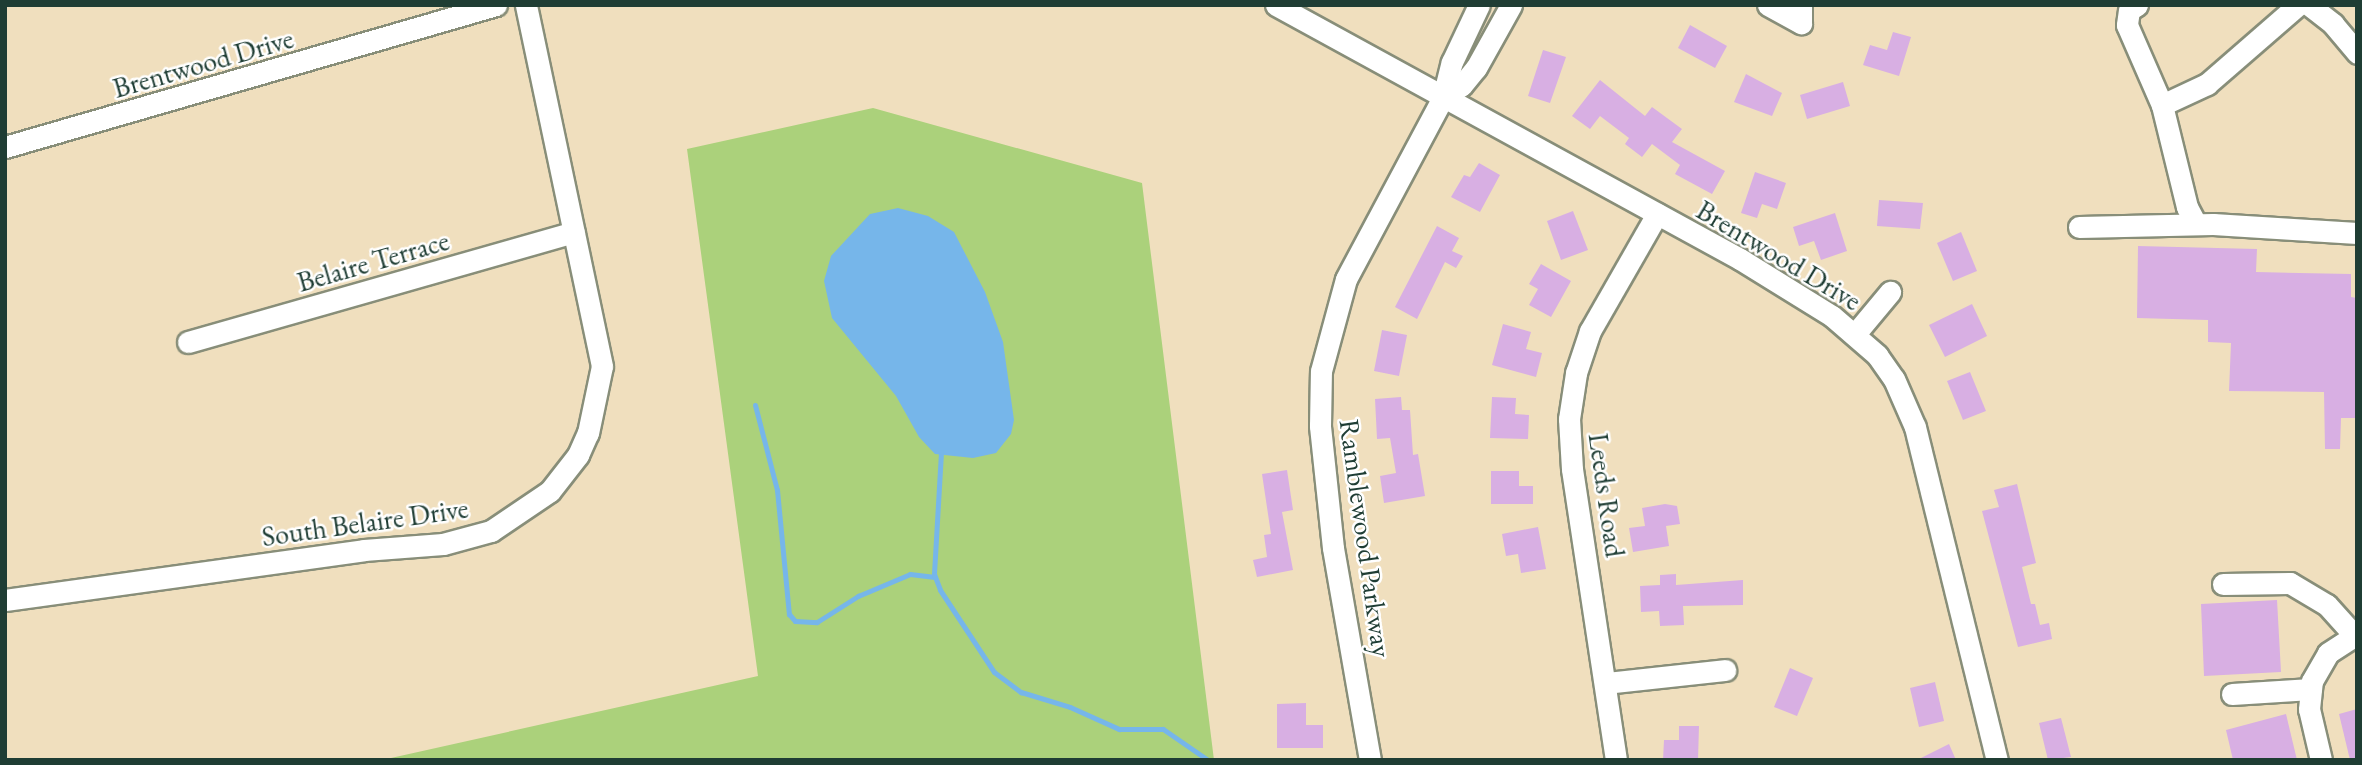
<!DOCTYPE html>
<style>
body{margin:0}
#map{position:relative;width:2362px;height:765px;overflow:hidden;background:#f0dfbe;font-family:"EB Garamond",serif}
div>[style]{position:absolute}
.green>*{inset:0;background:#abd17b}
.water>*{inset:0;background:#76b6ea}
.stream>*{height:5px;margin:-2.5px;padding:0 2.5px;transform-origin:2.5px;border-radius:2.5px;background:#76b6ea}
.building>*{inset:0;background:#d8afe3}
.roads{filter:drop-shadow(2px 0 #888e79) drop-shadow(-2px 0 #888e79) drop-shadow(0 2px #888e79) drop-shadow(0 -2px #888e79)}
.minor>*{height:21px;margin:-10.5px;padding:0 10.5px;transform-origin:10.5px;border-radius:10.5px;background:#fff}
span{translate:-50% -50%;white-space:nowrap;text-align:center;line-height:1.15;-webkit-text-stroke:5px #fff;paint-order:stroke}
.street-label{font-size:28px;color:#1f3d34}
.frame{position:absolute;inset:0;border:7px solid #1f3d34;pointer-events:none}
</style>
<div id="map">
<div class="green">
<i style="clip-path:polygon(873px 108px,1142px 183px,1214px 760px,382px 760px,758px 676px,687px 149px)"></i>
</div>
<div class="water">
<i style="clip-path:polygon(898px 208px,928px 216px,954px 232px,985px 292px,1003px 342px,1014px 420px,1011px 434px,996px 453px,973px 458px,935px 454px,919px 437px,896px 396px,832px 318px,824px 281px,831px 256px,870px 214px)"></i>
</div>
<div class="stream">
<i style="left:755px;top:405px;width:88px;rotate:75.5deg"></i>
<i style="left:777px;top:490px;width:125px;rotate:84.5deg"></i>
<i style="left:789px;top:614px;width:9px;rotate:49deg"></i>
<i style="left:795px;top:621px;width:22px;rotate:3deg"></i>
<i style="left:817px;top:622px;width:49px;rotate:-32.4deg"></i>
<i style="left:858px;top:596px;width:56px;rotate:-22.9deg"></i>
<i style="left:910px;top:574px;width:25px;rotate:7deg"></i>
<i style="left:941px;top:452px;width:122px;rotate:93.3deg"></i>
<i style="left:934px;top:574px;width:17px;rotate:69deg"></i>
<i style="left:940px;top:590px;width:98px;rotate:56.6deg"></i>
<i style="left:994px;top:672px;width:34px;rotate:37deg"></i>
<i style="left:1021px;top:692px;width:51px;rotate:17deg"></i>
<i style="left:1070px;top:707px;width:54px;rotate:24.2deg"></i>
<i style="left:1119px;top:729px;width:44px"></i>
<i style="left:1163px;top:729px;width:55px;rotate:34.6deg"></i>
</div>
<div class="building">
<i style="clip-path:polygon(1690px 25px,1727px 46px,1715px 68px,1678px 48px)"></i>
<i style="clip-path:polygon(1893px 32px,1911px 37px,1899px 76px,1863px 65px,1870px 45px,1887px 50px)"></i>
<i style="clip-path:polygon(1543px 50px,1566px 57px,1550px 103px,1528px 96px)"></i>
<i style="clip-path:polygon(1746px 74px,1782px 93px,1772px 116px,1734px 102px)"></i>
<i style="clip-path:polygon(1600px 80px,1645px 116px,1652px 107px,1682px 129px,1672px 142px,1725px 171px,1712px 194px,1675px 174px,1680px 165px,1652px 144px,1642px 157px,1625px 144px,1629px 138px,1600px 116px,1590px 129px,1572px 116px)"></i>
<i style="clip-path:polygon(1843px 82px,1850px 106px,1807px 119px,1800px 95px)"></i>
<i style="clip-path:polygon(1479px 163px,1500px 175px,1480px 212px,1451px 197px,1464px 175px,1470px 177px)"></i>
<i style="clip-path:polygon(1755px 172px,1786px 183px,1777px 209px,1762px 204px,1757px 218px,1741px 213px)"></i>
<i style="clip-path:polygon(1879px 200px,1923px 203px,1920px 229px,1877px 226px)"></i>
<i style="clip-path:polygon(1573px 211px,1588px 250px,1561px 260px,1547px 221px)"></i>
<i style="clip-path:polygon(1835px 213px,1847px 251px,1821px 260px,1814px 241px,1799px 246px,1793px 227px)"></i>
<i style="clip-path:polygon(1437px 226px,1459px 238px,1452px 251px,1463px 256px,1456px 268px,1445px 262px,1417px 319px,1395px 307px)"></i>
<i style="clip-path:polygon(1961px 232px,1977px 271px,1953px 281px,1937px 243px)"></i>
<i style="clip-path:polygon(2138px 246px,2257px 249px,2256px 272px,2351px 274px,2351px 297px,2357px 298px,2357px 418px,2341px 418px,2340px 449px,2325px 449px,2324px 392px,2229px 391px,2231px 343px,2208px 342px,2208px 320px,2137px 318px)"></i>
<i style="clip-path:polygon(1541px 264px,1571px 281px,1551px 317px,1529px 305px,1538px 289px,1529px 284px)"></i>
<i style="clip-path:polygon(1972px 304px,1987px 336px,1945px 357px,1929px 325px)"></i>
<i style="clip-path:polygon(1503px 324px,1531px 332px,1526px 349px,1542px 353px,1536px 377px,1492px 365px)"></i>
<i style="clip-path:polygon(1382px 330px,1407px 335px,1399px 376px,1374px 371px)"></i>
<i style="clip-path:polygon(1970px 372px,1986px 411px,1963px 420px,1947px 381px)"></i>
<i style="clip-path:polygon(1401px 397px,1402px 410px,1410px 410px,1413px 455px,1418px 454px,1425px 496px,1384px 503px,1380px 476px,1396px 473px,1390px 438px,1377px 439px,1375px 399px)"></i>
<i style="clip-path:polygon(1492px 397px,1516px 398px,1515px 414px,1529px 415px,1528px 439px,1490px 438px)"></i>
<i style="clip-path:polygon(1287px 470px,1293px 510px,1282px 512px,1293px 570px,1257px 577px,1253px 560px,1267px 557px,1264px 535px,1271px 534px,1262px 474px)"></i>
<i style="clip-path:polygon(1491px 471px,1519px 471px,1519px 486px,1533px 486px,1533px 504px,1491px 504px)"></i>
<i style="clip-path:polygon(2017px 484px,2036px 563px,2022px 567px,2031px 604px,2035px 604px,2040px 625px,2049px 623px,2052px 639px,2018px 647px,1982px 511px,1999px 507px,1994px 490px)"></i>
<i style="clip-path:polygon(1665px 504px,1677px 506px,1680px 524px,1666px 526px,1669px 546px,1633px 552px,1629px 528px,1645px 526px,1642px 508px)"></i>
<i style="clip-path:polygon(1538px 527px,1546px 569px,1521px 573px,1518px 554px,1506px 556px,1502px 534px)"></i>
<i style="clip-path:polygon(1676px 574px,1676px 585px,1743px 580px,1743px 605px,1683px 606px,1684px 625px,1660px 626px,1659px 611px,1641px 612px,1640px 586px,1660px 585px,1660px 575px)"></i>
<i style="clip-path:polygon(2277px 600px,2281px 672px,2204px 676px,2201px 604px)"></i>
<i style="clip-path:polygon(1790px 668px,1813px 678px,1797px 716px,1774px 707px)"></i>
<i style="clip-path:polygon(1935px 682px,1944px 721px,1919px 727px,1910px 688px)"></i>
<i style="clip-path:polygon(1306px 703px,1306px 725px,1323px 725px,1323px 748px,1277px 748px,1277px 704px)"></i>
<i style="clip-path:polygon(2357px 709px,2357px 760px,2350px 760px,2339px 714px)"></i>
<i style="clip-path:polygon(2286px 714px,2297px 760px,2233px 760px,2226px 730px)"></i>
<i style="clip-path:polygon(2061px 718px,2071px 757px,2048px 760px,2039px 723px)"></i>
<i style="clip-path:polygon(1679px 726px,1699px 726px,1698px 760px,1663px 760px,1664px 740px,1679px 740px)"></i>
<i style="clip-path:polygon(1949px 744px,1956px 760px,1917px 760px)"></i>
</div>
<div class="roads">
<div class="minor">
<i style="left:1276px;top:5px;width:529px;rotate:28.7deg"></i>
<i style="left:1740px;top:259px;width:108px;rotate:31.8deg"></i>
<i style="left:1832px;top:316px;width:60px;rotate:40.9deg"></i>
<i style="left:1877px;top:355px;width:29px;rotate:55deg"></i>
<i style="left:1894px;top:379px;width:52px;rotate:66.4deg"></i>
<i style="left:1915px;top:427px;width:343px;rotate:76.2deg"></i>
<i style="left:1768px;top:5px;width:38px;rotate:29deg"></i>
<i style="left:1801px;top:23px;width:18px;rotate:-90deg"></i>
<i style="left:2137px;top:5px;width:9px;rotate:148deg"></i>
<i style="left:2129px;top:10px;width:15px;rotate:98deg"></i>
<i style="left:2127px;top:25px;width:87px;rotate:66.4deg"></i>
<i style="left:2309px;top:5px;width:31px;rotate:38deg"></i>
<i style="left:2333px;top:24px;width:38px;rotate:50deg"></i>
<i style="left:1443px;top:97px;width:22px;rotate:-32deg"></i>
<i style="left:1462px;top:85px;width:22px;rotate:-51deg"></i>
<i style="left:1476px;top:68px;width:72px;rotate:-60.9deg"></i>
<i style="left:5px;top:147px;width:511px;rotate:-16.13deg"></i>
<i style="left:2196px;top:224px;width:19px;rotate:-118deg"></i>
<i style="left:2187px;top:207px;width:105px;rotate:-103.8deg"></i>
<i style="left:2162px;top:105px;width:50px;rotate:-25deg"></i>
<i style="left:2207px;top:84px;width:121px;rotate:-41deg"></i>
<i style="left:2079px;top:227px;width:134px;rotate:-1.3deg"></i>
<i style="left:2213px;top:224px;width:144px;rotate:3.6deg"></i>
<i style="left:1855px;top:334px;width:55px;rotate:-50.2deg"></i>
<i style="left:188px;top:342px;width:401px;rotate:-15.9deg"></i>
<i style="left:2223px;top:584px;width:67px;rotate:-0.9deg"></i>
<i style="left:2290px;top:583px;width:43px;rotate:30.7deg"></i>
<i style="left:2327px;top:605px;width:40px;rotate:48deg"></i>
<i style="left:5px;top:600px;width:362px;rotate:-7.9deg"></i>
<i style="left:364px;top:550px;width:79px;rotate:-4.3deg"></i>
<i style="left:443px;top:544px;width:50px;rotate:-15.2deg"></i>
<i style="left:491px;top:531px;width:71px;rotate:-34.1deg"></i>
<i style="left:550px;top:491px;width:46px;rotate:-52.1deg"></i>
<i style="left:578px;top:455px;width:24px;rotate:-66deg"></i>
<i style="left:588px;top:433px;width:68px;rotate:-78.2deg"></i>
<i style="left:602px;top:366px;width:369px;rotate:-101.9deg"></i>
<i style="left:1606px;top:683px;width:120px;rotate:-6.2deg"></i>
<i style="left:2232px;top:694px;width:79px;rotate:-3.6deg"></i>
<i style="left:1370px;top:760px;width:215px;rotate:-99.9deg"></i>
<i style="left:1333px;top:548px;width:123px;rotate:-96.1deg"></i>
<i style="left:1320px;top:426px;width:55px;rotate:-89deg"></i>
<i style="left:1321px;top:371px;width:95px;rotate:-74.8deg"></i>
<i style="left:1346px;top:279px;width:206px;rotate:-61.9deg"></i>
<i style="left:1443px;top:97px;width:36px;rotate:-76deg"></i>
<i style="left:1452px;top:62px;width:63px;rotate:-64.7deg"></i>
<i style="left:1616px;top:760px;width:294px;rotate:-98.6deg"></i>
<i style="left:1572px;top:469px;width:50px;rotate:-93.4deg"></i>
<i style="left:1569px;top:419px;width:47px;rotate:-81.3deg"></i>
<i style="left:1576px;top:373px;width:44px;rotate:-71.6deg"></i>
<i style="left:1590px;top:331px;width:135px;rotate:-60.2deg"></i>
<i style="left:2321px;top:760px;width:52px;rotate:-103.2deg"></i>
<i style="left:2309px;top:709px;width:28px;rotate:-84deg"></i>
<i style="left:2312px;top:681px;width:32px;rotate:-60deg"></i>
<i style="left:2328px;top:653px;width:35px;rotate:-33deg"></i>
</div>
</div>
<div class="street-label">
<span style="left:203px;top:63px;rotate:-16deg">Brentwood Drive</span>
<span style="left:1779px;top:255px;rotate:31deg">Brentwood Drive</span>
<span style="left:373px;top:261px;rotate:-16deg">Belaire Terrace</span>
<span style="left:1607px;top:495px;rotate:82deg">Leeds Road</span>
<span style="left:365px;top:522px;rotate:-8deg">South Belaire Drive</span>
<span style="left:1366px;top:538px;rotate:82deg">Ramblewood Parkway</span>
</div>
<div class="frame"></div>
</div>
